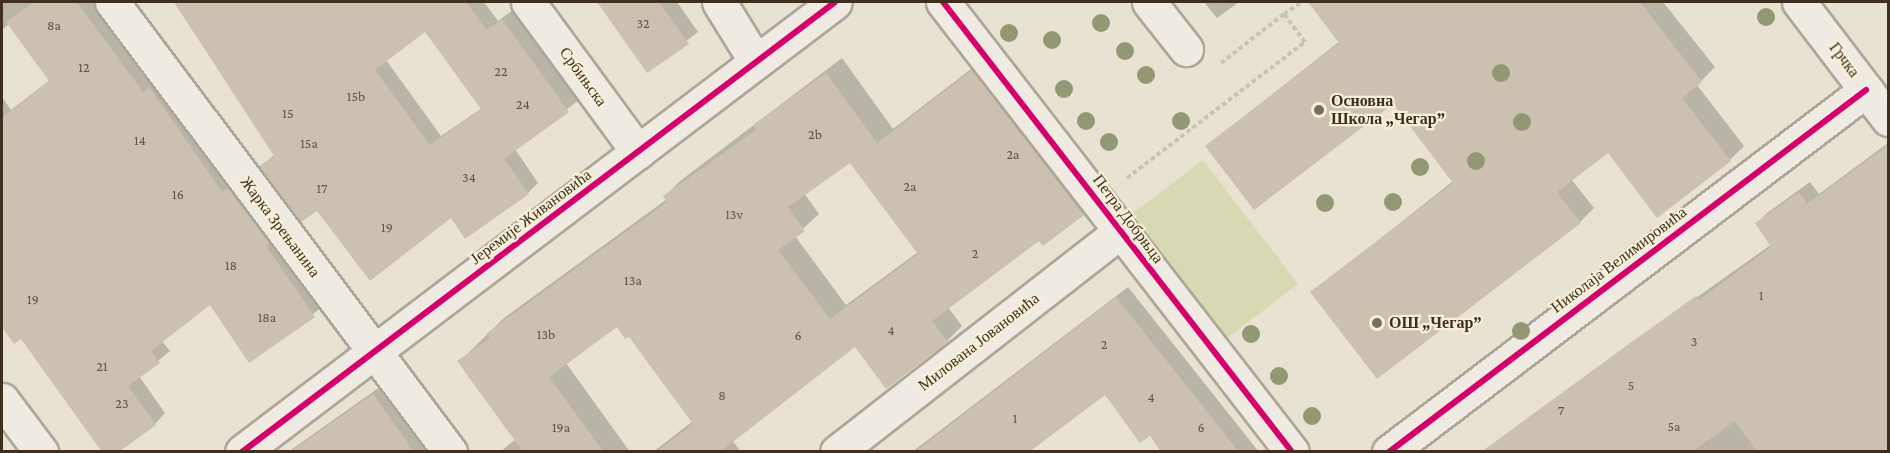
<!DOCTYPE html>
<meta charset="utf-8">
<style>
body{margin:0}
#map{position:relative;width:1890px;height:453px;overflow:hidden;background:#e7e2d1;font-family:"Crimson Pro",serif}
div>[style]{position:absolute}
.green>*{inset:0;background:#d6d9b2}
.shadow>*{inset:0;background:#0003}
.building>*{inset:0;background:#ccc0b1}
.path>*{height:4px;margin-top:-2px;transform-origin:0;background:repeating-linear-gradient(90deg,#c8c3b8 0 4.5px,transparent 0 7.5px)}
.roads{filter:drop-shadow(2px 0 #ada799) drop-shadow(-2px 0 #ada799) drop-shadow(0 2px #ada799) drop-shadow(0 -2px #ada799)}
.minor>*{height:33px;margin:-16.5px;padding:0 16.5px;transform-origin:16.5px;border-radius:16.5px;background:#f0ebe2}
.cycleway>*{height:6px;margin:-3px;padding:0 3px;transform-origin:3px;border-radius:3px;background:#d6006c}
.trees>*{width:18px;height:18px;margin:-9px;border-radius:50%;background:#929872}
.dots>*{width:16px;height:16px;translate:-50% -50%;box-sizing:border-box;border:3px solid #f8efd7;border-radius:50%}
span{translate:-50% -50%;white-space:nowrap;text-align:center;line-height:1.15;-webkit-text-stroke:4.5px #f8efd7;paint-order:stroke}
.number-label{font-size:14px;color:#625344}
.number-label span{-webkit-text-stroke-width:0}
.street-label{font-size:16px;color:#3e2f1f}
.poi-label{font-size:16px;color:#3e2f1f;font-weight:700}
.left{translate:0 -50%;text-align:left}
.frame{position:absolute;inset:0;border:3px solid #3e2f1f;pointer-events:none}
</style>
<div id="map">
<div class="green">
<i style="clip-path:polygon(1203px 160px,1298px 284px,1227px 338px,1132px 214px)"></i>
</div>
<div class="shadow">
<i style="clip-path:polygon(2px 2px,95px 2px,325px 305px,249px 360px,211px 303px,162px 341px,170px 351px,139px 376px,165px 413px,155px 424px,22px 337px,14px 342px,2px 325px,2px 97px,11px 110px,50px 80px,9px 24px,2px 30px)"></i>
<i style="clip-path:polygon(evenodd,174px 2px,261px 2px,275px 22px,304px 2px,484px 2px,498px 21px,513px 10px,579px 100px,515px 149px,538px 183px,528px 193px,451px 216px,317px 209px,261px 167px,275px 154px,174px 2px,425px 30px,482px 108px,441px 136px,386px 60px,425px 30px)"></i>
<i style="clip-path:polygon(599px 2px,677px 2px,698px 32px,647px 71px)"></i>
<i style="clip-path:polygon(1204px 2px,1239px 2px,1217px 18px)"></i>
<i style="clip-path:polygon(1309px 2px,1663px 2px,1715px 67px,1697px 85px,1744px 146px,1730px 160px,1608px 151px,1571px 179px,1594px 208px,1580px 222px,1312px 293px,1453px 181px,1393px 102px,1207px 146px,1340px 41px)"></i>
<i style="clip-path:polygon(evenodd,988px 56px,1099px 198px,1044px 244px,1040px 239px,948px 307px,962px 326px,947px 341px,855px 345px,732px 440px,741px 452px,653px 452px,693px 421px,629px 334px,617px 325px,566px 363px,630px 452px,500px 452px,516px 439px,459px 362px,504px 318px,667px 199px,665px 196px,680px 181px,842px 58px,893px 129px,988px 56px,850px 160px,918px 252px,846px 305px,795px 236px,819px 214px,804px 193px,850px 160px)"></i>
<i style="clip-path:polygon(1888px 143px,1888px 442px,1875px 452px,1639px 452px,1590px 373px,1772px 244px,1757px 224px,1767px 213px,1810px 182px,1819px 194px)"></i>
<i style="clip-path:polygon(1128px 287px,1259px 452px,1163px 452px,1150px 434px,1105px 392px,1027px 452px,912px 452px)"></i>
<i style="clip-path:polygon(384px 384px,430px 449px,427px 452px,288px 452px)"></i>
</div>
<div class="building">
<i style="clip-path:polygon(34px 2px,77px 2px,143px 92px,150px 88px,222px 192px,228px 188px,270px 243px,266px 246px,315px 317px,249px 363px,210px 305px,151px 351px,160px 363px,128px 386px,156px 425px,119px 452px,102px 452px,21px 339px,14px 344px,2px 327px,2px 118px,49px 81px,6px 22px)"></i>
<i style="clip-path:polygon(evenodd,174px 2px,466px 2px,487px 30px,502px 19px,569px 112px,504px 159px,529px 194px,465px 239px,451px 218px,370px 281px,317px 211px,301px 222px,259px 166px,274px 156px,174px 2px,425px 32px,481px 109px,430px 145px,375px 70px,425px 32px)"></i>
<i style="clip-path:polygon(597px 2px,659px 2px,689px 44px,647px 73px)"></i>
<i style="clip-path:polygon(1308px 2px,1640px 2px,1702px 82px,1682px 98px,1731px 161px,1657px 218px,1608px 153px,1557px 192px,1581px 223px,1377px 379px,1310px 292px,1453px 183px,1393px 104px,1254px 210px,1205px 146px,1339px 43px)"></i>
<i style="clip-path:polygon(evenodd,972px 70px,1084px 215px,1043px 246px,1039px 241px,932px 321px,948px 342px,886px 389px,855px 347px,720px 452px,656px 452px,693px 424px,629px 337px,625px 339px,617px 327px,549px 377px,604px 452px,523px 452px,457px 361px,490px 338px,487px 333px,667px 202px,663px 196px,756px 130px,753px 125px,826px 73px,877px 143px,972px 70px,850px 163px,918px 254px,830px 319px,778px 250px,805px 231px,788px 207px,850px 163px)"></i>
<i style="clip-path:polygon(1888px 145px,1888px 452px,1757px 452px,1735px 421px,1692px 452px,1481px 452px,1633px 341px,1696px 296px,1699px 300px,1771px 247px,1755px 223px,1799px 192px,1807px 204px)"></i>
<i style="clip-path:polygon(1116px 297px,1239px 452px,1161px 452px,1150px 436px,1140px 443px,1105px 395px,1029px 452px,915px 452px)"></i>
<i style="clip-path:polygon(373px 394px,414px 452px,290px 452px)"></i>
</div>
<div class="path">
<i style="left:1221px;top:63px;width:80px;rotate:-37.9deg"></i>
<i style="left:1127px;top:178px;width:224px;rotate:-37.4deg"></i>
<i style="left:1305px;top:42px;width:35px;rotate:-127deg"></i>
<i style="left:1284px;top:14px;width:22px;rotate:-34deg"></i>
</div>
<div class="roads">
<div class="minor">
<i style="left:112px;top:2px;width:563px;rotate:53.09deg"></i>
<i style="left:528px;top:2px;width:186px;rotate:53.7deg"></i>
<i style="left:719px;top:2px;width:70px;rotate:58.3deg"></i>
<i style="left:943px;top:2px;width:569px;rotate:52.2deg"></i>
<i style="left:1149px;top:2px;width:60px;rotate:51.8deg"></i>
<i style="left:1799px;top:2px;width:147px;rotate:52.7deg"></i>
<i style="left:2px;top:400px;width:65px;rotate:53.1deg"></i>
<i style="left:242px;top:452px;width:744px;rotate:-37.19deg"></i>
<i style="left:837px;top:452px;width:358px;rotate:-37.9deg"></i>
<i style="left:1389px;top:452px;width:599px;rotate:-37.2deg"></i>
</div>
</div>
<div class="cycleway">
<i style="left:943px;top:2px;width:569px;rotate:52.2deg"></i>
<i style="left:242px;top:452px;width:744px;rotate:-37.19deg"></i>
<i style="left:1389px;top:452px;width:599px;rotate:-37.2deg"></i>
</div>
<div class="trees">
<i style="left:1766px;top:17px"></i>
<i style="left:1101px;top:23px"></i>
<i style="left:1009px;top:33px"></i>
<i style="left:1052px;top:40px"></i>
<i style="left:1125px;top:51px"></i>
<i style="left:1501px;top:73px"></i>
<i style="left:1146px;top:75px"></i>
<i style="left:1064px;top:89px"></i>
<i style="left:1086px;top:121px"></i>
<i style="left:1181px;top:121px"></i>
<i style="left:1522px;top:122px"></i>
<i style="left:1109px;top:142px"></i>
<i style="left:1476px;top:161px"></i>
<i style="left:1420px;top:167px"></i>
<i style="left:1393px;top:202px"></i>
<i style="left:1325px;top:203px"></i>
<i style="left:1521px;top:331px"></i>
<i style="left:1251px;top:334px"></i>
<i style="left:1279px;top:376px"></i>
<i style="left:1312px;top:416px"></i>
</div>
<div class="dots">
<i style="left:1319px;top:110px;background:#796e5d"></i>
<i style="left:1377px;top:323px;background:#796e5d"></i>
</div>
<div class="number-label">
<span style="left:643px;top:23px">32</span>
<span style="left:54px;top:25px">8a</span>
<span style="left:84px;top:67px">12</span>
<span style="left:501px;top:71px">22</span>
<span style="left:356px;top:96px">15b</span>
<span style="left:523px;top:104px">24</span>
<span style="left:288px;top:113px">15</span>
<span style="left:815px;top:134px">2b</span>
<span style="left:140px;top:140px">14</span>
<span style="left:309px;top:143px">15a</span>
<span style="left:1013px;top:154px">2a</span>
<span style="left:469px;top:177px">34</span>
<span style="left:910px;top:186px">2a</span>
<span style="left:322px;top:188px">17</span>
<span style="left:178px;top:194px">16</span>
<span style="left:734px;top:214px">13v</span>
<span style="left:387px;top:227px">19</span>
<span style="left:975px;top:253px">2</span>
<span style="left:231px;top:265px">18</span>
<span style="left:633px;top:280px">13a</span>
<span style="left:1761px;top:295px">1</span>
<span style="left:33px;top:299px">19</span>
<span style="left:267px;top:317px">18a</span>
<span style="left:891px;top:330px">4</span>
<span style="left:546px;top:334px">13b</span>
<span style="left:798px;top:335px">6</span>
<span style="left:1694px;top:341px">3</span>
<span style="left:1104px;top:344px">2</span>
<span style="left:102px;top:366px">21</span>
<span style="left:1631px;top:385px">5</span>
<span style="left:722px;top:395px">8</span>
<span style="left:1151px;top:397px">4</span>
<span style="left:122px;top:403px">23</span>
<span style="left:1561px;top:410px">7</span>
<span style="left:1015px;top:418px">1</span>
<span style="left:1674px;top:426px">5a</span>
<span style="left:561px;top:427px">19a</span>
<span style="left:1201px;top:427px">6</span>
</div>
<div class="street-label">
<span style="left:1844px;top:60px;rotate:53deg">Грчка</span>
<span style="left:583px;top:77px;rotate:54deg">Србињска</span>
<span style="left:531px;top:217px;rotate:-37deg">Јеремије Живановића</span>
<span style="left:1128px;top:219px;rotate:53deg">Петра Добрњца</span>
<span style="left:280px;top:227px;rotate:53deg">Жарка Зрењанина</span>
<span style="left:1619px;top:260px;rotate:-37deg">Николаја Велимировића</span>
<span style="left:979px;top:342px;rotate:-38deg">Милована Јовановића</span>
</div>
<div class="poi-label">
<span class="left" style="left:1331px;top:110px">Основна<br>Школа „Чегар”</span>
<span class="left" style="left:1389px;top:323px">ОШ „Чегар”</span>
</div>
<div class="frame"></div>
</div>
